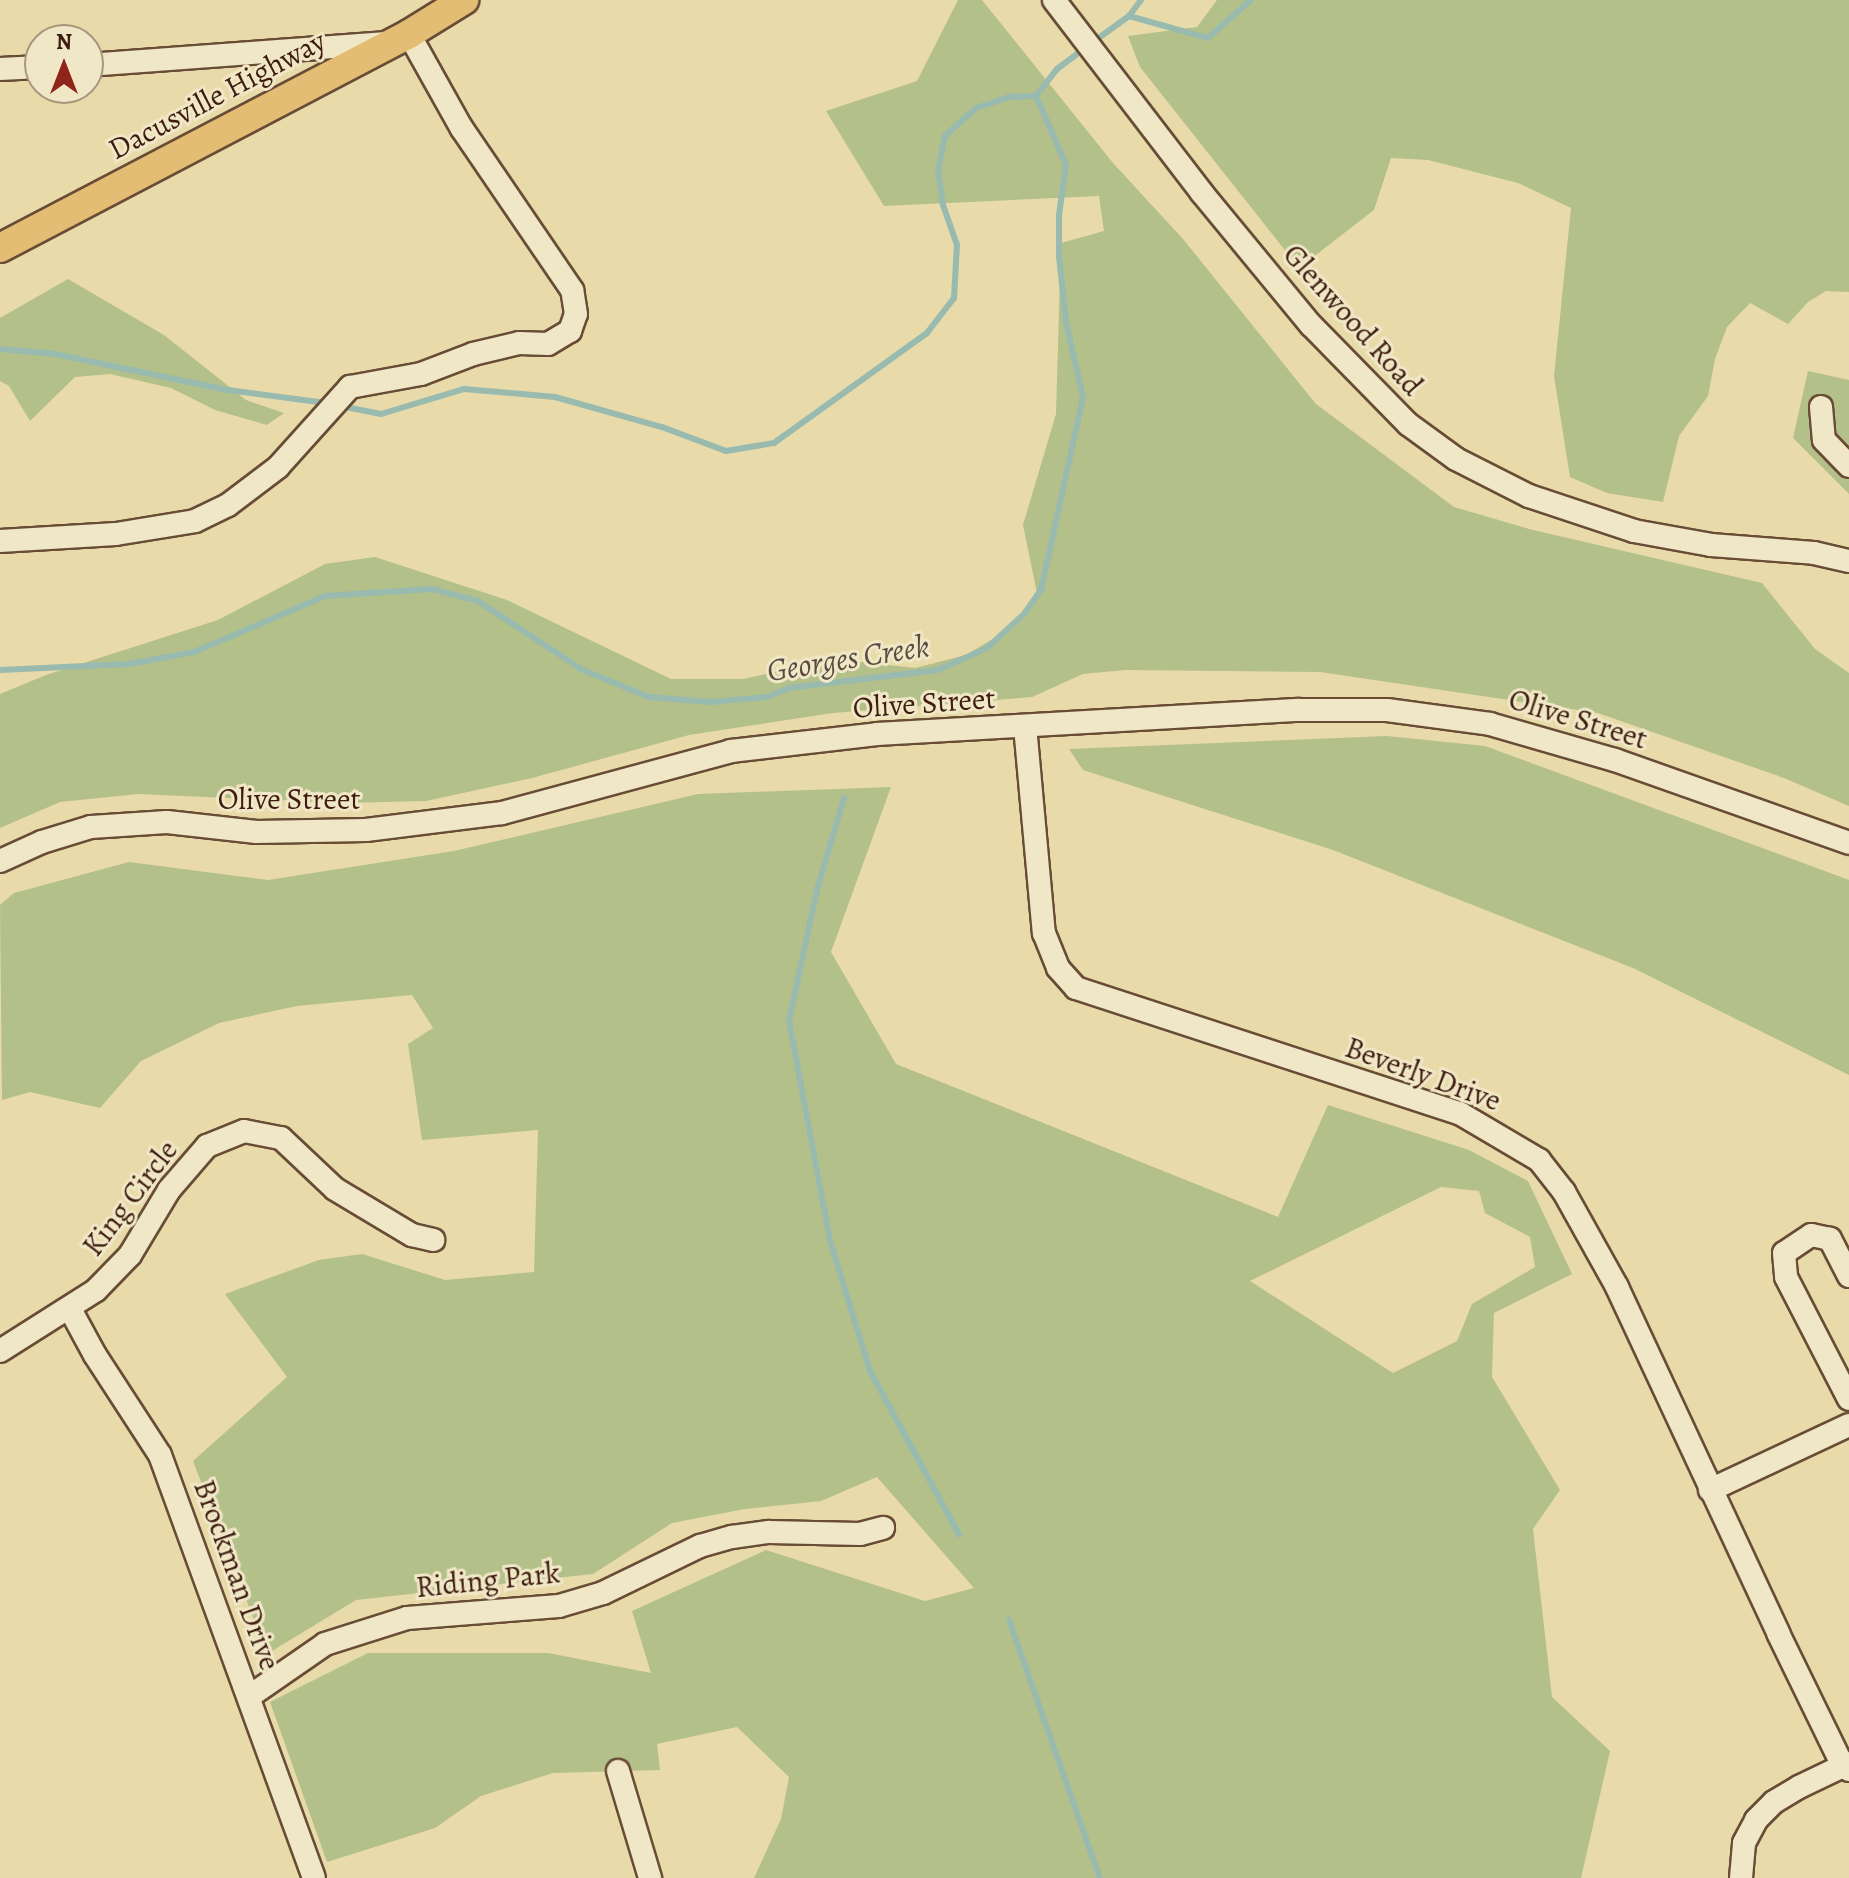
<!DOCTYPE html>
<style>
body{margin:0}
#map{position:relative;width:1849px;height:1878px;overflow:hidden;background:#e8daa9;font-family:Alegreya,serif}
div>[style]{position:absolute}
.green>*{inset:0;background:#b3c08a}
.stream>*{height:6px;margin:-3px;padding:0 3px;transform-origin:3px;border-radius:3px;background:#98baaf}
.roads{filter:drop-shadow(2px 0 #684c36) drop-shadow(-2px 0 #684c36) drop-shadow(0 2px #684c36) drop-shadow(0 -2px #684c36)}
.minor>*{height:22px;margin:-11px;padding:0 11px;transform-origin:11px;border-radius:11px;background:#f0e7c7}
.major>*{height:28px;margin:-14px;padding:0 14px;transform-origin:14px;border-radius:14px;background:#e4bd74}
span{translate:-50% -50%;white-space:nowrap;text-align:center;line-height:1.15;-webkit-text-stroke:6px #f0e7c7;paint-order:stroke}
.street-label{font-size:30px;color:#3e1d10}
.water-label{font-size:32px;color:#594c40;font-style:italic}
.north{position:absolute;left:24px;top:24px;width:80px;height:80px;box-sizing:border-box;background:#f0e7c7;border:2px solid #a9967e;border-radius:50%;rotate:0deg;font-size:22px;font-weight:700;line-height:32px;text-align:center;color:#3e1d10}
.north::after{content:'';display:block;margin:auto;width:28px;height:36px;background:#8f2418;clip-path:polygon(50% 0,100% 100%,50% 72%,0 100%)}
</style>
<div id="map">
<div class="green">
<i style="clip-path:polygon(958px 0,982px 0,1113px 163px,1183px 239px,1316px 404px,1454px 507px,1533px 530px,1762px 583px,1815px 649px,1849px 673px,1849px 806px,1784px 778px,1598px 713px,1320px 672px,1125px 670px,1083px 674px,1032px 697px,833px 713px,689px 735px,532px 778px,426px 801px,344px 803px,138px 794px,60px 802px,0 828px,0 694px,46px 675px,218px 620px,325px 564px,375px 557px,507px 600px,671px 679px,743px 679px,834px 659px,915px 668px,966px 655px,1016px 625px,1038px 598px,1023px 525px,1056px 414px,1061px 243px,1104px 231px,1099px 196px,884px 206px,826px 111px,917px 81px)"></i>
<i style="clip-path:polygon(1217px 0,1849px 0,1849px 292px,1826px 291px,1808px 302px,1788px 324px,1750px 303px,1727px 327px,1715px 359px,1708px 396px,1679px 436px,1663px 502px,1607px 493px,1570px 477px,1554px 376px,1571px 208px,1518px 183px,1428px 160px,1391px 158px,1374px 210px,1299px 268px,1140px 67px,1128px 36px,1197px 27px)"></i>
<i style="clip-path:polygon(68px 279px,164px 335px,246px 400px,284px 413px,267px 425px,215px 410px,171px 388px,110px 374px,75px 377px,30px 421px,9px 386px,0 381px,0 318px)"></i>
<i style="clip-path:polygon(1808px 371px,1849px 380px,1849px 494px,1793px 438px)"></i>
<i style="clip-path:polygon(1387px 736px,1485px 746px,1849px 880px,1849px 1075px,1633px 968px,1333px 850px,1083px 770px,1069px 749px)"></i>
<i style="clip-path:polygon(evenodd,891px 787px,831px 952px,896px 1064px,1278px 1217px,1328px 1105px,1469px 1150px,1528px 1181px,1572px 1274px,1494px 1313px,1492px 1377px,1560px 1490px,1533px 1529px,1552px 1697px,1610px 1751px,1581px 1878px,754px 1878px,781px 1819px,789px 1777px,737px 1727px,657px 1744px,660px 1770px,553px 1773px,481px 1796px,435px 1828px,327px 1862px,270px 1702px,368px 1653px,548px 1653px,651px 1673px,632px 1611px,766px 1550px,925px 1601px,974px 1588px,877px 1477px,821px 1501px,745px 1509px,672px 1523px,593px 1574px,356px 1600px,267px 1654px,193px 1461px,287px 1377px,225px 1294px,319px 1260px,362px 1254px,445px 1280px,534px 1272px,538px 1130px,422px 1140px,408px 1044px,433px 1028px,412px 995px,297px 1006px,219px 1023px,141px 1061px,100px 1108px,30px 1092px,2px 1100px,0 905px,14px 893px,129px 862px,268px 880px,454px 851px,698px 794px,891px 787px,1441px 1187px,1479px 1191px,1485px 1213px,1530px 1237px,1535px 1267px,1472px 1304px,1457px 1341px,1393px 1373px,1250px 1281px,1441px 1187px)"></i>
</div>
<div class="stream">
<i style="left:1129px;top:16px;width:82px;rotate:15.6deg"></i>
<i style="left:1208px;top:38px;width:57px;rotate:-41.5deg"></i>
<i style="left:1093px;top:42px;width:44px;rotate:-35.8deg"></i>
<i style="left:1129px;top:16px;width:20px;rotate:-53deg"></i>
<i style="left:1036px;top:96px;width:34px;rotate:-52deg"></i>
<i style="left:1057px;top:69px;width:34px;rotate:-37deg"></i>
<i style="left:0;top:349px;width:55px;rotate:5.2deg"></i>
<i style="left:55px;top:354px;width:177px;rotate:11.8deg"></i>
<i style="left:228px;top:390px;width:99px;rotate:7.6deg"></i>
<i style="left:340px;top:406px;width:42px;rotate:11deg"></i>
<i style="left:381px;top:414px;width:87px;rotate:-16.8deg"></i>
<i style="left:464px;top:389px;width:91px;rotate:5deg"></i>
<i style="left:555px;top:397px;width:111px;rotate:15.7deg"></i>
<i style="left:662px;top:427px;width:68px;rotate:20.6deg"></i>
<i style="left:726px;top:451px;width:49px;rotate:-9.5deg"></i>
<i style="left:774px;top:443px;width:188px;rotate:-35.7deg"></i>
<i style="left:927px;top:333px;width:44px;rotate:-52.4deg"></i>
<i style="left:954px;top:298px;width:53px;rotate:-86.8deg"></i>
<i style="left:957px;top:245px;width:42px;rotate:-109.3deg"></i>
<i style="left:943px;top:205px;width:34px;rotate:-98deg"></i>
<i style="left:938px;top:171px;width:36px;rotate:-79deg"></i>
<i style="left:945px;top:136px;width:42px;rotate:-42.1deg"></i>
<i style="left:976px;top:108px;width:35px;rotate:-18deg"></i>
<i style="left:1009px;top:97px;width:27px;rotate:-2deg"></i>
<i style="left:0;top:670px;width:129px;rotate:-2.7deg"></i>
<i style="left:129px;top:664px;width:66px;rotate:-10.5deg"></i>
<i style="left:194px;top:652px;width:142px;rotate:-23.1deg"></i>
<i style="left:325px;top:596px;width:107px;rotate:-3.7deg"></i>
<i style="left:432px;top:589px;width:48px;rotate:14.6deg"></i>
<i style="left:478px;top:601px;width:123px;rotate:33.4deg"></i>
<i style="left:581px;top:669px;width:74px;rotate:22.4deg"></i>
<i style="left:649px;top:697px;width:61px;rotate:4.7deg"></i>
<i style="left:710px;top:702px;width:57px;rotate:-5deg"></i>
<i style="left:767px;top:697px;width:24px;rotate:-22deg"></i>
<i style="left:789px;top:688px;width:150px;rotate:-6.9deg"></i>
<i style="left:938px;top:670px;width:54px;rotate:-24.2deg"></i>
<i style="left:987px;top:648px;width:50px;rotate:-42.6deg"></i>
<i style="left:1024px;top:614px;width:29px;rotate:-55deg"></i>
<i style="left:1041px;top:590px;width:198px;rotate:-77.7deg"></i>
<i style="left:1083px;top:397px;width:77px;rotate:-102.8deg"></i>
<i style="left:1066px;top:322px;width:65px;rotate:-96.1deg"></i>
<i style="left:1059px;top:257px;width:42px;rotate:-90deg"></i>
<i style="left:1059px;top:215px;width:50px;rotate:-82deg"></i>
<i style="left:1066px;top:165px;width:75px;rotate:-113.5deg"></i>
<i style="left:844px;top:798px;width:96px;rotate:106.4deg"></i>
<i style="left:817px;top:890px;width:134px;rotate:102.1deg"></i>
<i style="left:789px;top:1021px;width:224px;rotate:79.4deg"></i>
<i style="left:830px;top:1241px;width:136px;rotate:72.9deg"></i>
<i style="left:870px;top:1371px;width:186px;rotate:61.4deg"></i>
<i style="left:1009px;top:1620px;width:274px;rotate:70.6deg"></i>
</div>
<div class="roads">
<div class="minor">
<i style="left:1054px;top:0;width:243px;rotate:52.5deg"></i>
<i style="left:1202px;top:193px;width:171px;rotate:50.5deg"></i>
<i style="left:1311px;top:325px;width:139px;rotate:45.6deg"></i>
<i style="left:1408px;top:424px;width:59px;rotate:36.1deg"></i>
<i style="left:1456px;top:459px;width:82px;rotate:26.9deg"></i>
<i style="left:1529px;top:496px;width:111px;rotate:18.4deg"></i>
<i style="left:1634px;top:531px;width:78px;rotate:10.3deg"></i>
<i style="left:1711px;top:545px;width:103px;rotate:4.4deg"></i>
<i style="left:1814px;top:553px;width:36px;rotate:13deg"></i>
<i style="left:88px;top:65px;width:303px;rotate:-4.2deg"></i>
<i style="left:0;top:69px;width:40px;rotate:-2.9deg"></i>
<i style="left:1821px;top:407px;width:33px;rotate:85deg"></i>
<i style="left:1824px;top:440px;width:36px;rotate:46deg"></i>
<i style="left:0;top:541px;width:116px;rotate:-3.5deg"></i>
<i style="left:116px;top:534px;width:80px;rotate:-9.3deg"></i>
<i style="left:195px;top:521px;width:37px;rotate:-26deg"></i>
<i style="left:228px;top:505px;width:63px;rotate:-37.2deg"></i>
<i style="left:278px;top:467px;width:108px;rotate:-48deg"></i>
<i style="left:350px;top:387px;width:72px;rotate:-10.4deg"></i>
<i style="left:421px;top:374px;width:56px;rotate:-21deg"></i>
<i style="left:473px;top:354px;width:47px;rotate:-13.4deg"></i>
<i style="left:519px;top:343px;width:29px;rotate:2deg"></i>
<i style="left:548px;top:344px;width:26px;rotate:-31deg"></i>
<i style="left:570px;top:331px;width:18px;rotate:-71deg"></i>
<i style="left:576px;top:314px;width:24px;rotate:-99deg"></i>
<i style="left:572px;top:290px;width:195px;rotate:-124.3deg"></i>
<i style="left:462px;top:129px;width:109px;rotate:-119.2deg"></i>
<i style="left:1025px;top:726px;width:208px;rotate:84.8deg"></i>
<i style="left:1044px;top:933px;width:38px;rotate:68deg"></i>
<i style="left:1058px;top:968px;width:27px;rotate:48deg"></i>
<i style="left:1076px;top:988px;width:405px;rotate:18.1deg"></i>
<i style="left:1461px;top:1114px;width:91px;rotate:30.5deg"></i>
<i style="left:1539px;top:1160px;width:41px;rotate:52deg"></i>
<i style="left:1564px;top:1192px;width:109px;rotate:60.8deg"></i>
<i style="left:1617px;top:1287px;width:382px;rotate:65deg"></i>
<i style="left:1778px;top:1633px;width:148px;rotate:64deg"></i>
<i style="left:1843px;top:1766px;width:7px;rotate:34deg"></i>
<i style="left:0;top:861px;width:46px;rotate:-24.3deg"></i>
<i style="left:42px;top:842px;width:51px;rotate:-17deg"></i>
<i style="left:91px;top:827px;width:76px;rotate:-3.8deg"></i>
<i style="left:167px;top:822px;width:90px;rotate:6.4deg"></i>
<i style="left:256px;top:832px;width:110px;rotate:-1deg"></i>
<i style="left:366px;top:830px;width:137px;rotate:-7.1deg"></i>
<i style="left:502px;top:813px;width:237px;rotate:-15.1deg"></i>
<i style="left:731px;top:751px;width:147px;rotate:-6.6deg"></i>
<i style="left:877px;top:734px;width:423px;rotate:-3.3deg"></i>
<i style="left:1299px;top:710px;width:88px"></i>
<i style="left:1387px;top:710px;width:104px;rotate:7.7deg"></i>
<i style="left:1490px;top:724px;width:130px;rotate:16.1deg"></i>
<i style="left:1615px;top:760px;width:248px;rotate:19.5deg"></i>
<i style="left:1849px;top:1276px;width:42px;rotate:-117.2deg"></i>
<i style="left:1830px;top:1239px;width:19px;rotate:-168deg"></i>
<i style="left:1811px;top:1235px;width:32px;rotate:146deg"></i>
<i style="left:1784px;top:1253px;width:24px;rotate:85deg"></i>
<i style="left:1786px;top:1277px;width:137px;rotate:62.7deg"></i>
<i style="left:70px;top:1309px;width:52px;rotate:61.5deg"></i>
<i style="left:95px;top:1355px;width:119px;rotate:57deg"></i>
<i style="left:160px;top:1455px;width:450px;rotate:70deg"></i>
<i style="left:0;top:1351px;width:114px;rotate:-32.4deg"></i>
<i style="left:96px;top:1290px;width:49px;rotate:-45.8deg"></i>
<i style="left:130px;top:1255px;width:76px;rotate:-59deg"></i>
<i style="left:169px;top:1190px;width:58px;rotate:-49.2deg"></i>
<i style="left:207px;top:1146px;width:40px;rotate:-22deg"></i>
<i style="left:244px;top:1131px;width:38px;rotate:11deg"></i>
<i style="left:281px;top:1138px;width:74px;rotate:43.4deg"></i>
<i style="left:335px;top:1189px;width:90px;rotate:30.9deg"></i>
<i style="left:412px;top:1235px;width:22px;rotate:13deg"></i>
<i style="left:1710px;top:1490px;width:153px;rotate:-25.1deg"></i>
<i style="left:250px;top:1696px;width:91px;rotate:-34.7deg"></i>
<i style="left:325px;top:1644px;width:86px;rotate:-17.6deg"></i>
<i style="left:407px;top:1618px;width:152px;rotate:-4.5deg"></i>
<i style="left:559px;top:1606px;width:46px;rotate:-16.5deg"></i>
<i style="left:603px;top:1593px;width:108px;rotate:-25.9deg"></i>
<i style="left:700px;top:1546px;width:33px;rotate:-16deg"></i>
<i style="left:732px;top:1537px;width:37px;rotate:-8deg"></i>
<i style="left:769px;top:1532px;width:91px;rotate:1.3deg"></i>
<i style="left:860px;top:1534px;width:24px;rotate:-15deg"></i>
<i style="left:618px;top:1771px;width:112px;rotate:73.3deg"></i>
<i style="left:1741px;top:1878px;width:35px;rotate:-85deg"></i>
<i style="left:1744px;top:1843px;width:26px;rotate:-62deg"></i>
<i style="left:1756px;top:1820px;width:25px;rotate:-45deg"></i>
<i style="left:1774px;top:1802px;width:29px;rotate:-31deg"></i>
<i style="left:1799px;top:1787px;width:55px;rotate:-25.6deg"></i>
</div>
<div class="major">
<i style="left:0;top:248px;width:462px;rotate:-27.6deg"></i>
<i style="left:409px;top:34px;width:65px;rotate:-31.7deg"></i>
</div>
</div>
<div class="street-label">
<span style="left:217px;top:95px;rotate:-28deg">Dacusville Highway</span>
<span style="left:1353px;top:320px;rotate:48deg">Glenwood Road</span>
<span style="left:924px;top:703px;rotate:-4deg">Olive Street</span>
<span style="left:1578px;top:719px;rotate:17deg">Olive Street</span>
<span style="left:289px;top:799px">Olive Street</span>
<span style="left:1423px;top:1074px;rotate:20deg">Beverly Drive</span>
<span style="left:130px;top:1198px;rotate:-53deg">King Circle</span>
<span style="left:237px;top:1575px;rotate:70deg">Brockman Drive</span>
<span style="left:488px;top:1580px;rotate:-6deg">Riding Park</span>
</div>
<div class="water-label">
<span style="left:848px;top:658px;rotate:-9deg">Georges Creek</span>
</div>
<div class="north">N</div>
</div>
